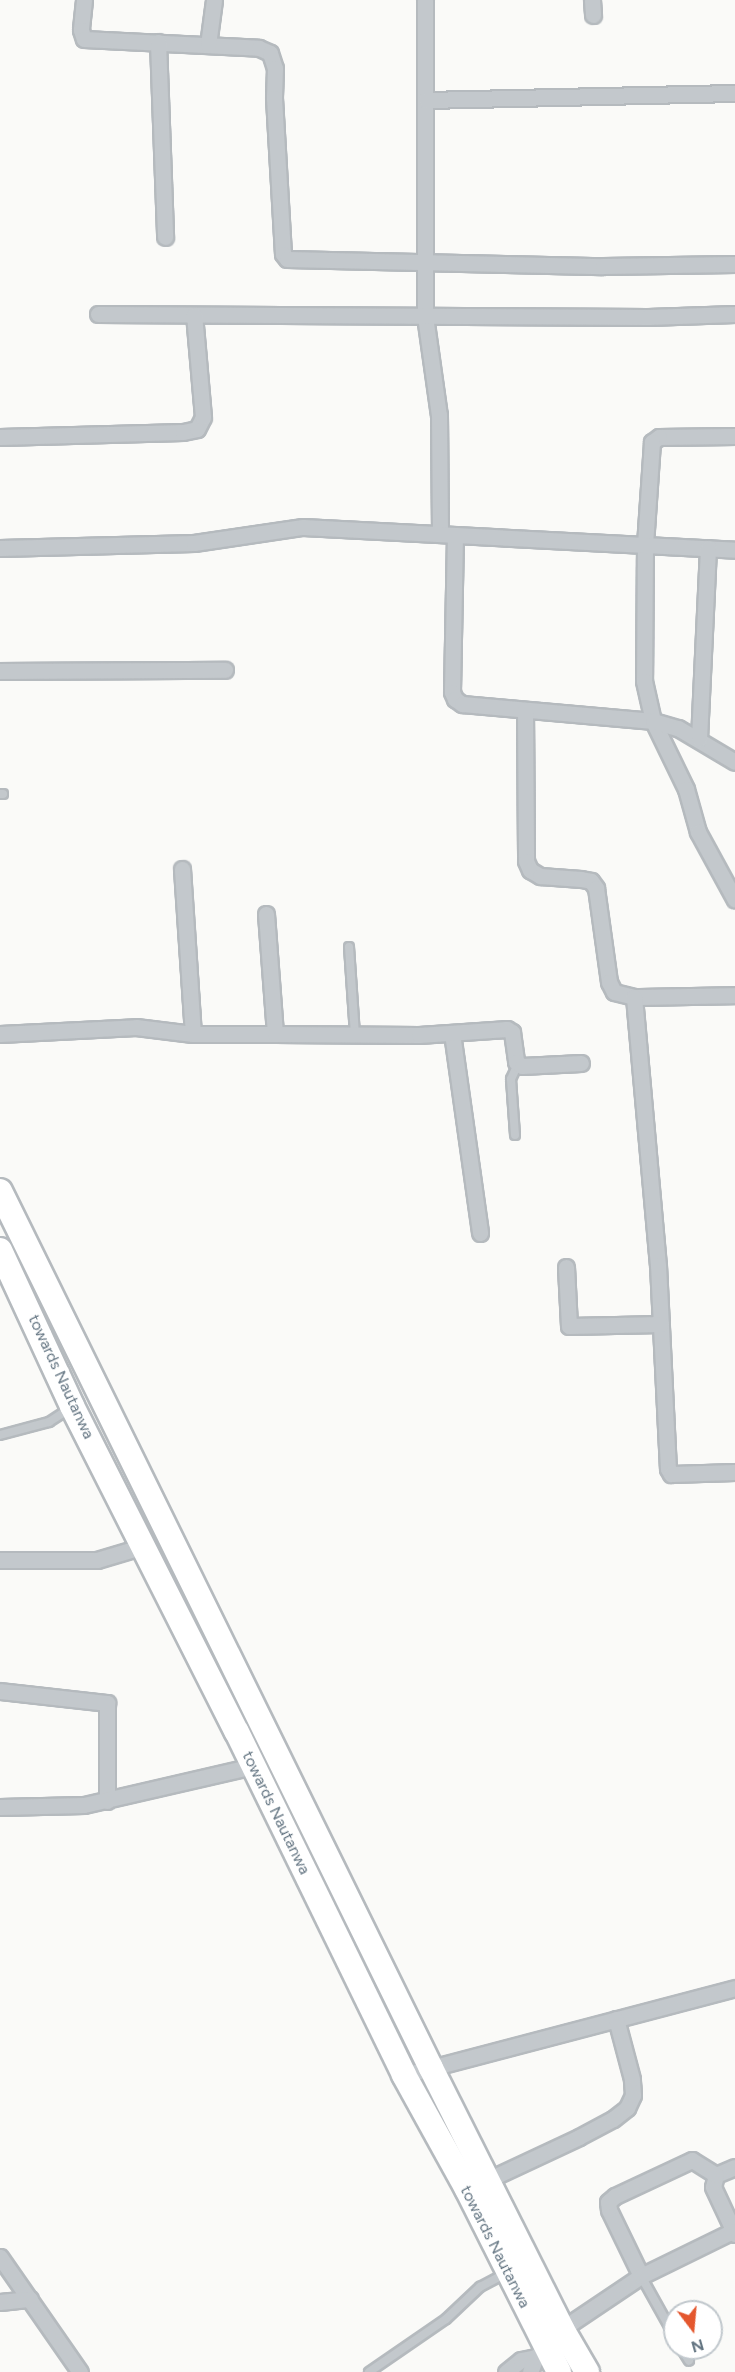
<!DOCTYPE html>
<style>
body{margin:0}
#map{position:relative;width:735px;height:2372px;overflow:hidden;background:#fafaf8;font-family:Figtree,sans-serif}
div>[style]{position:absolute}
.roads{filter:drop-shadow(2px 0 #b5babe) drop-shadow(-2px 0 #b5babe) drop-shadow(0 2px #b5babe) drop-shadow(0 -2px #b5babe)}
.service>*{height:8px;margin:-4px;padding:0 4px;transform-origin:4px;border-radius:4px;background:#c3c8cc}
.minor>*{height:15px;margin:-7.5px;padding:0 7.5px;transform-origin:7.5px;border-radius:7.5px;background:#c3c8cc}
.primary>*{height:24px;margin:-12px;padding:0 12px;transform-origin:12px;border-radius:12px;background:#fff}
span{translate:-50% -50%;white-space:nowrap;text-align:center;line-height:1.15;-webkit-text-stroke:6px #fff;paint-order:stroke}
.street-label{font-size:16px;color:#657683}
.north{position:absolute;left:663px;top:2300px;width:60px;height:60px;box-sizing:border-box;background:#fff;border:2px solid #c1c8cd;border-radius:50%;rotate:164deg;font-size:16px;font-weight:700;line-height:24px;text-align:center;color:#657683}
.north::after{content:'';display:block;margin:auto;width:21px;height:27px;background:#e4572e;clip-path:polygon(50% 0,100% 100%,50% 72%,0 100%)}
</style>
<div id="map">
<div class="roads">
<div class="service">
<i style="left:0;top:794px;width:3px"></i>
<i style="left:349px;top:947px;width:88px;rotate:86.1deg"></i>
<i style="left:515px;top:1135px;width:56px;rotate:-94.1deg"></i>
<i style="left:511px;top:1079px;width:17px;rotate:-65deg"></i>
<i style="left:0;top:1435px;width:51px;rotate:-14.9deg"></i>
<i style="left:49px;top:1422px;width:24px;rotate:-33deg"></i>
<i style="left:641px;top:2276px;width:70px;rotate:60.9deg"></i>
<i style="left:681px;top:2348px;width:15px;rotate:58deg"></i>
<i style="left:369px;top:2372px;width:93px;rotate:-34.5deg"></i>
<i style="left:446px;top:2319px;width:47px;rotate:-43.3deg"></i>
<i style="left:480px;top:2287px;width:30px;rotate:-28deg"></i>
</div>
<div class="minor">
<i style="left:84px;top:0;width:30px;rotate:96deg"></i>
<i style="left:81px;top:30px;width:9px;rotate:72deg"></i>
<i style="left:84px;top:39px;width:175px;rotate:2.9deg"></i>
<i style="left:259px;top:48px;width:12px;rotate:24deg"></i>
<i style="left:270px;top:53px;width:16px;rotate:72deg"></i>
<i style="left:275px;top:68px;width:30px;rotate:92deg"></i>
<i style="left:274px;top:98px;width:156px;rotate:86.7deg"></i>
<i style="left:283px;top:254px;width:6px;rotate:51deg"></i>
<i style="left:287px;top:259px;width:316px;rotate:1.3deg"></i>
<i style="left:603px;top:266px;width:132px;rotate:-0.9deg"></i>
<i style="left:425px;top:0;width:316px;rotate:90deg"></i>
<i style="left:425px;top:316px;width:100px;rotate:82deg"></i>
<i style="left:439px;top:415px;width:119px;rotate:89.5deg"></i>
<i style="left:592px;top:0;width:15px;rotate:86deg"></i>
<i style="left:158px;top:42px;width:195px;rotate:87.9deg"></i>
<i style="left:208px;top:45px;width:45px;rotate:-82.4deg"></i>
<i style="left:426px;top:100px;width:309px;rotate:-1.3deg"></i>
<i style="left:98px;top:314px;width:550px;rotate:0.31deg"></i>
<i style="left:648px;top:317px;width:87px;rotate:-2deg"></i>
<i style="left:735px;top:436px;width:76px;rotate:179.2deg"></i>
<i style="left:659px;top:437px;width:9px;rotate:144deg"></i>
<i style="left:652px;top:442px;width:103px;rotate:93.9deg"></i>
<i style="left:645px;top:545px;width:136px;rotate:90.4deg"></i>
<i style="left:644px;top:681px;width:41px;rotate:77.3deg"></i>
<i style="left:653px;top:721px;width:76px;rotate:64.1deg"></i>
<i style="left:686px;top:789px;width:45px;rotate:74.4deg"></i>
<i style="left:698px;top:832px;width:77px;rotate:61.4deg"></i>
<i style="left:0;top:437px;width:183px;rotate:-1.6deg"></i>
<i style="left:183px;top:432px;width:14px;rotate:-12deg"></i>
<i style="left:197px;top:429px;width:13px;rotate:-63deg"></i>
<i style="left:203px;top:417px;width:102px;rotate:-95deg"></i>
<i style="left:455px;top:535px;width:157px;rotate:91.1deg"></i>
<i style="left:452px;top:692px;width:8px;rotate:67deg"></i>
<i style="left:455px;top:699px;width:9px;rotate:36deg"></i>
<i style="left:462px;top:704px;width:192px;rotate:5.1deg"></i>
<i style="left:653px;top:721px;width:26px;rotate:16deg"></i>
<i style="left:678px;top:728px;width:66px;rotate:30.8deg"></i>
<i style="left:0;top:548px;width:194px;rotate:-1.5deg"></i>
<i style="left:194px;top:543px;width:110px;rotate:-8.4deg"></i>
<i style="left:303px;top:527px;width:433px;rotate:3deg"></i>
<i style="left:0;top:671px;width:225px;rotate:-0.3deg"></i>
<i style="left:525px;top:710px;width:151px;rotate:89.6deg"></i>
<i style="left:526px;top:861px;width:10px;rotate:66deg"></i>
<i style="left:530px;top:870px;width:12px;rotate:31deg"></i>
<i style="left:540px;top:876px;width:41px;rotate:4.2deg"></i>
<i style="left:581px;top:879px;width:10px;rotate:11deg"></i>
<i style="left:591px;top:881px;width:9px;rotate:54deg"></i>
<i style="left:596px;top:888px;width:95px;rotate:82.1deg"></i>
<i style="left:609px;top:982px;width:11px;rotate:63deg"></i>
<i style="left:614px;top:992px;width:21px;rotate:14deg"></i>
<i style="left:634px;top:997px;width:101px;rotate:-1.1deg"></i>
<i style="left:699px;top:739px;width:191px;rotate:-87.3deg"></i>
<i style="left:182px;top:869px;width:165px;rotate:86.2deg"></i>
<i style="left:266px;top:914px;width:120px;rotate:85.7deg"></i>
<i style="left:634px;top:997px;width:269px;rotate:84.9deg"></i>
<i style="left:658px;top:1265px;width:204px;rotate:87.2deg"></i>
<i style="left:668px;top:1469px;width:6px;rotate:59deg"></i>
<i style="left:671px;top:1474px;width:64px;rotate:-1.8deg"></i>
<i style="left:452px;top:1033px;width:202px;rotate:82deg"></i>
<i style="left:0;top:1034px;width:136px;rotate:-2.9deg"></i>
<i style="left:136px;top:1027px;width:57px;rotate:7deg"></i>
<i style="left:193px;top:1034px;width:82px"></i>
<i style="left:275px;top:1034px;width:144px;rotate:0.4deg"></i>
<i style="left:419px;top:1035px;width:88px;rotate:-3.9deg"></i>
<i style="left:507px;top:1029px;width:6px;rotate:31deg"></i>
<i style="left:512px;top:1032px;width:30px;rotate:82deg"></i>
<i style="left:516px;top:1062px;width:7px;rotate:34deg"></i>
<i style="left:522px;top:1066px;width:59px;rotate:-2.9deg"></i>
<i style="left:566px;top:1267px;width:59px;rotate:87.1deg"></i>
<i style="left:569px;top:1326px;width:92px;rotate:-1.2deg"></i>
<i style="left:0;top:1560px;width:97px"></i>
<i style="left:97px;top:1560px;width:49px;rotate:-16.6deg"></i>
<i style="left:0;top:1691px;width:108px;rotate:6.4deg"></i>
<i style="left:107px;top:1703px;width:98px;rotate:90deg"></i>
<i style="left:0;top:1807px;width:84px;rotate:-1.4deg"></i>
<i style="left:84px;top:1805px;width:173px;rotate:-13deg"></i>
<i style="left:404px;top:2075px;width:342px;rotate:-14.7deg"></i>
<i style="left:735px;top:2167px;width:21px;rotate:157deg"></i>
<i style="left:716px;top:2175px;width:12px;rotate:104deg"></i>
<i style="left:713px;top:2187px;width:52px;rotate:64.9deg"></i>
<i style="left:481px;top:2183px;width:108px;rotate:-25.1deg"></i>
<i style="left:579px;top:2137px;width:38px;rotate:-28deg"></i>
<i style="left:613px;top:2119px;width:18px;rotate:-38deg"></i>
<i style="left:627px;top:2108px;width:14px;rotate:-65deg"></i>
<i style="left:633px;top:2095px;width:16px;rotate:-94deg"></i>
<i style="left:632px;top:2079px;width:62px;rotate:-104.9deg"></i>
<i style="left:0;top:2257px;width:140px;rotate:55.2deg"></i>
<i style="left:641px;top:2276px;width:73px;rotate:-115.9deg"></i>
<i style="left:609px;top:2210px;width:8px;rotate:-97deg"></i>
<i style="left:608px;top:2202px;width:9px;rotate:-41deg"></i>
<i style="left:615px;top:2196px;width:85px;rotate:-25.1deg"></i>
<i style="left:692px;top:2160px;width:28px;rotate:32deg"></i>
<i style="left:0;top:2302px;width:30px;rotate:-6deg"></i>
<i style="left:506px;top:2372px;width:19px;rotate:-39deg"></i>
<i style="left:521px;top:2360px;width:15px;rotate:-11deg"></i>
<i style="left:530px;top:2372px;width:16px;rotate:-68deg"></i>
<i style="left:536px;top:2357px;width:38px;rotate:-47deg"></i>
<i style="left:562px;top:2329px;width:95px;rotate:-33.9deg"></i>
<i style="left:641px;top:2276px;width:102px;rotate:-26.1deg"></i>
</div>
<div class="primary">
<i style="left:0;top:1191px;width:977px;rotate:63.83deg"></i>
<i style="left:431px;top:2068px;width:292px;rotate:63.3deg"></i>
<i style="left:562px;top:2329px;width:50px;rotate:59.8deg"></i>
<i style="left:0;top:1250px;width:172px;rotate:65.2deg"></i>
<i style="left:72px;top:1406px;width:365px;rotate:63.2deg"></i>
<i style="left:237px;top:1732px;width:381px;rotate:64deg"></i>
<i style="left:404px;top:2075px;width:130px;rotate:61.1deg"></i>
<i style="left:467px;top:2189px;width:205px;rotate:63.3deg"></i>
</div>
</div>
<div class="street-label">
<span style="left:61px;top:1377px;rotate:65deg">towards Nautanwa</span>
<span style="left:276px;top:1813px;rotate:64deg">towards Nautanwa</span>
<span style="left:495px;top:2247px;rotate:63deg">towards Nautanwa</span>
</div>
<div class="north">N</div>
</div>
